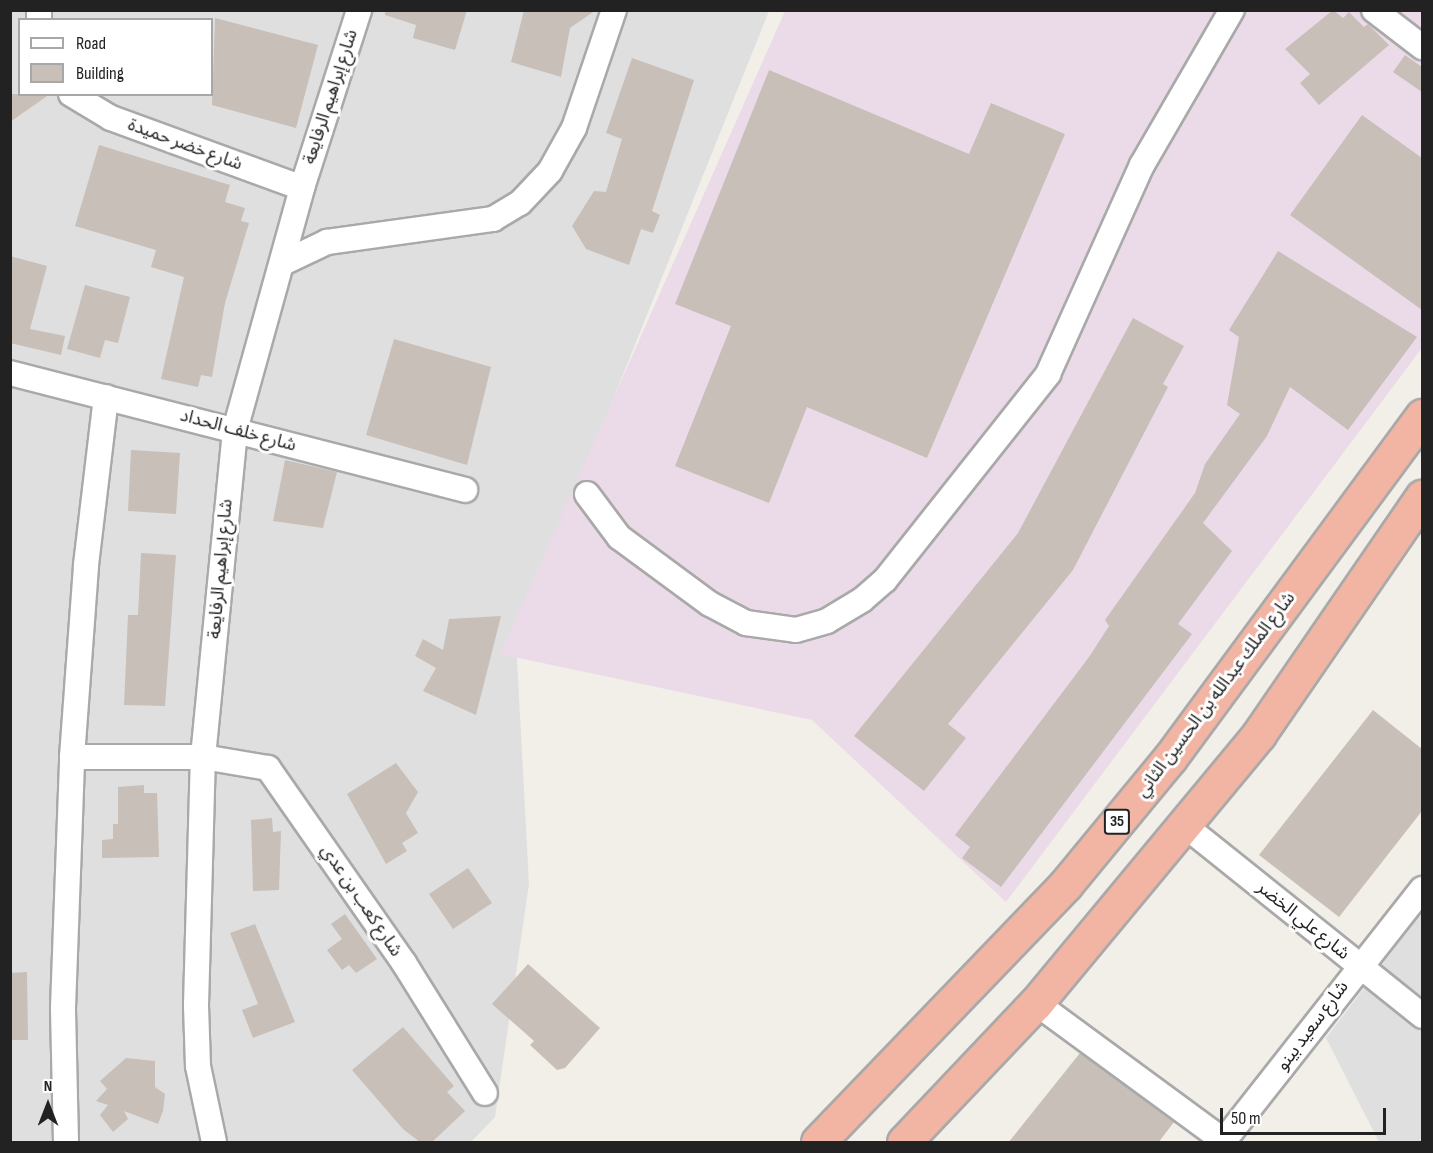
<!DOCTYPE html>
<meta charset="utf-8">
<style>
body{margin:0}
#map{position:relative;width:1433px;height:1153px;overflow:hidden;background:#f2efe9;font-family:"Sofia Sans Condensed","Noto Sans Arabic",sans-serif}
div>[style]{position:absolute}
.residential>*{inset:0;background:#e0dfdf}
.industrial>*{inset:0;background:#ebdbe8}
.building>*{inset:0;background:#c7bfb8}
.roads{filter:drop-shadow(2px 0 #a9a9a9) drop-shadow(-2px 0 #a9a9a9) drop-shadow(0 2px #a9a9a9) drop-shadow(0 -2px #a9a9a9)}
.minor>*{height:24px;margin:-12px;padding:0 12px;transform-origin:12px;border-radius:12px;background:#fff}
.trunk>*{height:33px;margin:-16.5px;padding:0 16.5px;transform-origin:16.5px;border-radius:16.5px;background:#f2b4a3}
span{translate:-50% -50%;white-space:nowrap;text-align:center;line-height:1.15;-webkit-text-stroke:6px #fff;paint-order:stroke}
.shield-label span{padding:2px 4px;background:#fff;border:2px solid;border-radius:4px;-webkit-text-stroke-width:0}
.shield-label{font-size:16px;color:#222;font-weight:700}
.street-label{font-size:18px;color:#222}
.frame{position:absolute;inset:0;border:12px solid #222;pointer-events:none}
.legend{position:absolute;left:18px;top:18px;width:195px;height:78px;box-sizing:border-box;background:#fff;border:2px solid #a7a7a7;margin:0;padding:8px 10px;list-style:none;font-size:18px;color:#222}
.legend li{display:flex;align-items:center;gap:12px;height:30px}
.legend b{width:30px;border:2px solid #a7a7a7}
.north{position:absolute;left:18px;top:1075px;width:60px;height:60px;-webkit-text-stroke:4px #fff;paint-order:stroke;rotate:0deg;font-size:16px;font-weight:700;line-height:24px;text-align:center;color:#222}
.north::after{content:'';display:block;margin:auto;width:21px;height:27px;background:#222;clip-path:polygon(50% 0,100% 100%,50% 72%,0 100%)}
.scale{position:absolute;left:1220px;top:1108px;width:166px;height:27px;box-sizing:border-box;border:3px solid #222;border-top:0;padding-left:8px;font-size:18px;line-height:21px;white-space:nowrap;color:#222;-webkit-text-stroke:4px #fff;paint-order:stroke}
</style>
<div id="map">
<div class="residential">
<i style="clip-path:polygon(evenodd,10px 11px,769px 11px,516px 641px,529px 884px,495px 1117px,471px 1142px,11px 1142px,10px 11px,20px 20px,212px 20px,212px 94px,20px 94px,20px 20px)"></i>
<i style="clip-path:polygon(1422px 912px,1422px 1142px,1379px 1142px,1326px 1038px)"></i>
</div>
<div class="industrial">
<i style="clip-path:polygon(785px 11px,1422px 11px,1422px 348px,1006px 902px,812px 720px,500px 654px)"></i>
</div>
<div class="building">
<i style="clip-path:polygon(385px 10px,467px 10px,455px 50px,413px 38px,416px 25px,385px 15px)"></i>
<i style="clip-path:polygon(524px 10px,596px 10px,570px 28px,561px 77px,511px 62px)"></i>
<i style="clip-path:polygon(1333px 10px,1343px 18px,1349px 12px,1364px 27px,1368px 24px,1389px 45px,1319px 105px,1300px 83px,1310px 74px,1285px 49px)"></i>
<i style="clip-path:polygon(215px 18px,318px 45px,296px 128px,212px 105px)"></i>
<i style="clip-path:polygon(1405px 55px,1422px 67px,1422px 92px,1393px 72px)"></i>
<i style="clip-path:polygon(632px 58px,694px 80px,652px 211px,660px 215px,653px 233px,641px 229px,629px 265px,586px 249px,572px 226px,594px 191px,606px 192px,622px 139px,606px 133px)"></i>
<i style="clip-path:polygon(769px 70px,969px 154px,991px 103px,1065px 134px,927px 458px,807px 407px,769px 503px,675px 466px,731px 326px,675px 304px)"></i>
<i style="clip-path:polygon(10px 94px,50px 94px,10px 122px)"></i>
<i style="clip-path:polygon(1362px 115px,1422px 158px,1422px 310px,1290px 215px)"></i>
<i style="clip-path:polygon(99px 145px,230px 185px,225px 202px,245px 208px,241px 221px,249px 223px,225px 303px,212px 377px,201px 375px,198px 387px,161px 379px,184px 277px,151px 267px,156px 250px,75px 226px)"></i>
<i style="clip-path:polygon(1278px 251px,1417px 337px,1348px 430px,1290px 387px,1267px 436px,1203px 523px,1232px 551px,1178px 624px,1192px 634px,1001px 887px,962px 858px,970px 847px,955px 835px,1089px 657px,1109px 626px,1105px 620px,1195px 493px,1205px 464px,1240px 414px,1227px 405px,1239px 337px,1229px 330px)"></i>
<i style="clip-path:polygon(10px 256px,47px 266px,30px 329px,65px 336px,61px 355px,10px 343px)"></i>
<i style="clip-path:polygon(85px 285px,130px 297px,118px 343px,105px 340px,100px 358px,67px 349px)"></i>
<i style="clip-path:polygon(1133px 318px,1184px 346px,1163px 384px,1168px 387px,1073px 570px,948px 724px,966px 738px,924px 791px,854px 736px,1018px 533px)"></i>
<i style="clip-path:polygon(394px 339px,491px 367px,467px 465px,366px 435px)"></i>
<i style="clip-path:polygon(131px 450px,180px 453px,176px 514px,128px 511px)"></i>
<i style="clip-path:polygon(285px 460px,337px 472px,323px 528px,273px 521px)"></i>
<i style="clip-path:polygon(141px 553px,176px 555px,165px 706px,124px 705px,128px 615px,138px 615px)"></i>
<i style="clip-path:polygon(501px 616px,476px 715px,423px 691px,436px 668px,415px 656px,423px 639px,443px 650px,449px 619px)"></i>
<i style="clip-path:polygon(1373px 710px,1422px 749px,1422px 811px,1339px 917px,1259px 855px)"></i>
<i style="clip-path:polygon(396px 763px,418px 792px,406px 813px,418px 833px,402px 843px,407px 851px,386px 864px,347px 794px)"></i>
<i style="clip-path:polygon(144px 785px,144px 793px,157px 793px,159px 857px,102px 858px,102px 840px,113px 839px,113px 824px,118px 824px,118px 787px)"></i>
<i style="clip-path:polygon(272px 818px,273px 832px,281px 831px,279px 890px,253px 891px,251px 820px)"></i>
<i style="clip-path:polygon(468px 868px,492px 903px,453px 929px,429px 894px)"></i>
<i style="clip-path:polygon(345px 914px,377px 959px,356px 973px,349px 965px,342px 970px,327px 950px,342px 939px,331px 924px)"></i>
<i style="clip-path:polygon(255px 924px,295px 1022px,253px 1038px,242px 1010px,258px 1004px,230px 933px)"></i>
<i style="clip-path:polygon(528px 964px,600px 1028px,565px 1068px,557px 1070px,530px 1045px,534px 1041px,492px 1004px)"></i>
<i style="clip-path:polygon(27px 972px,28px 1040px,10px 1040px,10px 973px)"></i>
<i style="clip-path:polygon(403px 1027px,454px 1086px,447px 1092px,465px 1111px,431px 1143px,421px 1143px,403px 1129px,352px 1070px)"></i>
<i style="clip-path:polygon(1080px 1053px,1174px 1122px,1158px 1143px,1008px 1143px)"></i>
<i style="clip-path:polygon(126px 1058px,155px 1061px,155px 1087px,165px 1094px,163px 1111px,158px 1124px,124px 1111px,128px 1119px,113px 1132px,100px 1115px,108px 1105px,96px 1101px,107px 1089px,100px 1081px)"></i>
</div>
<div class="roads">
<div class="minor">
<i style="left:1374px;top:10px;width:61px;rotate:37.6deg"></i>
<i style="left:39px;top:20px;width:10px;rotate:-90deg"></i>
<i style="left:71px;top:94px;width:47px;rotate:31deg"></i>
<i style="left:111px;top:118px;width:203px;rotate:20.1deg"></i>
<i style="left:283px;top:263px;width:49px;rotate:-25.5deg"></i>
<i style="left:327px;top:242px;width:168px;rotate:-7.9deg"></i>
<i style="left:493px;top:219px;width:31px;rotate:-31deg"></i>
<i style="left:520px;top:203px;width:44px;rotate:-46.8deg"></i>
<i style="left:550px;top:171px;width:49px;rotate:-60.8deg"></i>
<i style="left:574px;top:128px;width:125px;rotate:-71.3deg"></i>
<i style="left:10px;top:373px;width:470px;rotate:14.4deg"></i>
<i style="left:587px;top:494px;width:54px;rotate:53.3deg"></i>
<i style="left:619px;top:537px;width:113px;rotate:36.4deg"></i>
<i style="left:710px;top:604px;width:41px;rotate:27.8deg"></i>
<i style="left:746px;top:623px;width:50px;rotate:8deg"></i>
<i style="left:796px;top:630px;width:32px;rotate:-16deg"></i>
<i style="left:827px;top:621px;width:41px;rotate:-31deg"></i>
<i style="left:862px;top:600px;width:30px;rotate:-41deg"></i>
<i style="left:885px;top:580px;width:263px;rotate:-51.6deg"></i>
<i style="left:1048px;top:374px;width:229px;rotate:-65.8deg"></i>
<i style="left:1142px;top:165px;width:179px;rotate:-59.9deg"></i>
<i style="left:72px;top:757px;width:131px"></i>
<i style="left:203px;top:757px;width:66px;rotate:9.6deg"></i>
<i style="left:268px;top:768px;width:238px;rotate:55.1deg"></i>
<i style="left:404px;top:963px;width:153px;rotate:58.1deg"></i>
<i style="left:1184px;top:825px;width:305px;rotate:38.7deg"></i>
<i style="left:1036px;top:1003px;width:233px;rotate:36.3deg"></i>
<i style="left:66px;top:1142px;width:134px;rotate:-91.3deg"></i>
<i style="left:63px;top:1008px;width:251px;rotate:-87.9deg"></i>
<i style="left:72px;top:757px;width:193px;rotate:-85.8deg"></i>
<i style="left:86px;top:565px;width:169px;rotate:-83.2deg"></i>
<i style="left:214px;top:1142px;width:78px;rotate:-101.9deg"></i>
<i style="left:198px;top:1066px;width:61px;rotate:-91.9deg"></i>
<i style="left:196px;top:1005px;width:248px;rotate:-88.4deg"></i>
<i style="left:203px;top:757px;width:329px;rotate:-84.4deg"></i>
<i style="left:235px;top:430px;width:251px;rotate:-74.5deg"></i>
<i style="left:302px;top:188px;width:187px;rotate:-72.2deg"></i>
<i style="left:1223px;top:1142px;width:322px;rotate:-51.8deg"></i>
</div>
<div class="trunk">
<i style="left:818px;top:1142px;width:358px;rotate:-46.1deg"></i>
<i style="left:1066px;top:884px;width:163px;rotate:-50.5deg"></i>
<i style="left:1170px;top:758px;width:425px;rotate:-53.6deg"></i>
<i style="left:904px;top:1142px;width:192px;rotate:-46.5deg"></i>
<i style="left:1036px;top:1003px;width:349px;rotate:-50.3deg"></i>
<i style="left:1259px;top:734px;width:288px;rotate:-55.5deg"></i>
</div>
</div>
<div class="shield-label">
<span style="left:1117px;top:822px">35</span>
</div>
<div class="street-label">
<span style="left:331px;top:97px;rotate:-72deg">شارع إبراهيم الرفايعة</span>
<span style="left:185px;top:145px;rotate:20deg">شارع خضر حميدة</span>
<span style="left:238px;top:431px;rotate:15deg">شارع خلف الحداد</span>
<span style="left:221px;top:569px;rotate:-85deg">شارع إبراهيم الرفايعة</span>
<span style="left:1216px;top:695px;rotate:-53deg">شارع الملك عبدالله بن الحسين الثاني</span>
<span style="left:361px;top:901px;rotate:56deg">شارع كعب بن عدي</span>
<span style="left:1303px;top:921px;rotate:39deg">شارع علي الخضر</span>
<span style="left:1313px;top:1026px;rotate:-53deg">شارع سعيد بينو</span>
</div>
<div class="frame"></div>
<ul class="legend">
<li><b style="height:8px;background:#fff"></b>Road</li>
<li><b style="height:16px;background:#c7bfb8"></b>Building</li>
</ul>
<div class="north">N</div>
<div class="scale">50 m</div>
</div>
